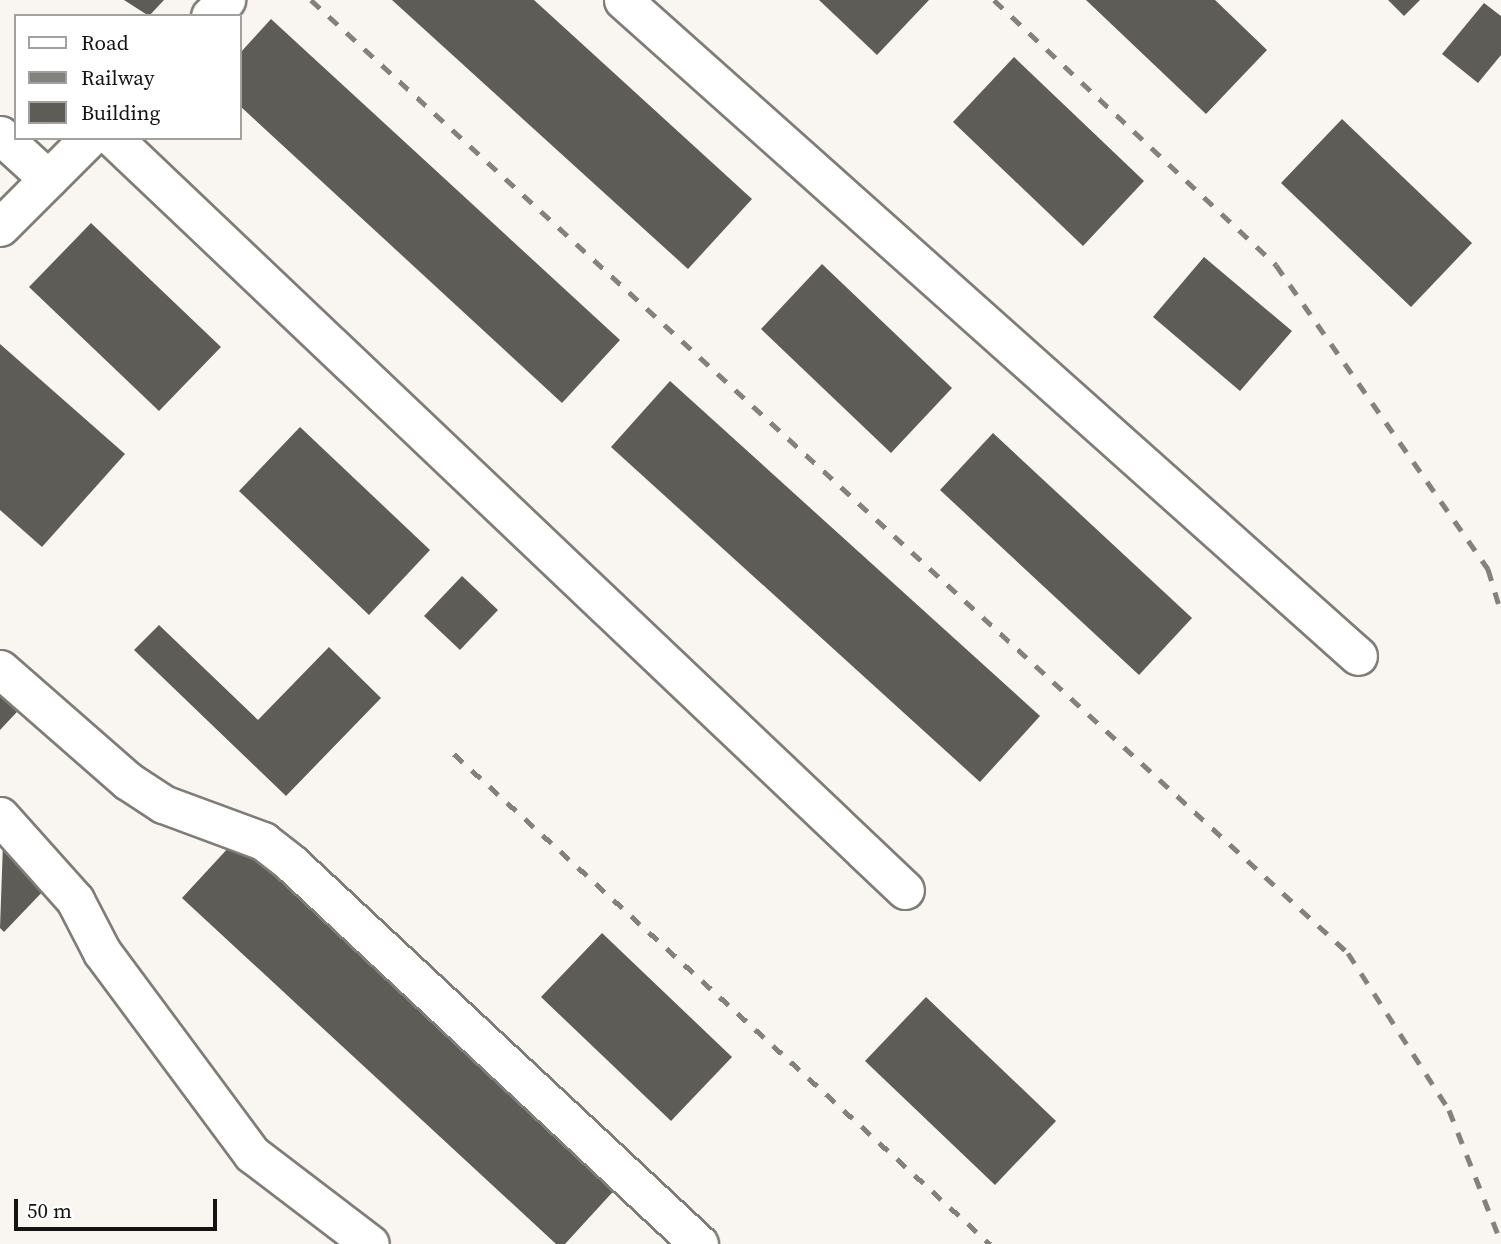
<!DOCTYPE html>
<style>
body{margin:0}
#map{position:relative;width:1501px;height:1244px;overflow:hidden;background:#f9f5f0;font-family:"Source Serif 4",serif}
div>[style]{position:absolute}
.building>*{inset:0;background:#5d5c57}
.roads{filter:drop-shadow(2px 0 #807d78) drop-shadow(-2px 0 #807d78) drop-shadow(0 2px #807d78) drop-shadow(0 -2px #807d78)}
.minor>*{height:37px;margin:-18.5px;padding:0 18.5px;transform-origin:18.5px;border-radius:18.5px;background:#fff}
.rail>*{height:5px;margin-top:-2.5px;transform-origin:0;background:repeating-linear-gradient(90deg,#83817d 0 12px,transparent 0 24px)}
span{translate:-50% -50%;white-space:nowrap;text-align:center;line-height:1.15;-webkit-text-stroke:7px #fff;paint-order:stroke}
.legend{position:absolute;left:14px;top:14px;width:228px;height:126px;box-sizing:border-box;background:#fff;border:2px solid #a1a1a0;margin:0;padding:9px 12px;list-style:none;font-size:21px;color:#151412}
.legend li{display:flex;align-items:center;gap:14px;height:35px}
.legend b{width:35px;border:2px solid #a1a1a0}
.scale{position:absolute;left:14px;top:1199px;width:203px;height:32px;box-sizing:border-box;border:4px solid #151412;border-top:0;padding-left:9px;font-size:21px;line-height:24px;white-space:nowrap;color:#151412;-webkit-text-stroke:5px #fff;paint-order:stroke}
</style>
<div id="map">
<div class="building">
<i style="clip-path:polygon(124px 0,164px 0,149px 16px)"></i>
<i style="clip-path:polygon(392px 0,534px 0,752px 199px,688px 269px)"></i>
<i style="clip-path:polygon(819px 0,929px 0,877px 55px)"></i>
<i style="clip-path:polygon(1086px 0,1215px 0,1267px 50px,1206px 114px)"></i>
<i style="clip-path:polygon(1388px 0,1420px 0,1404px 16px)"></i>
<i style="clip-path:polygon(1484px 3px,1501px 16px,1501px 55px,1478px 83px,1442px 54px)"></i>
<i style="clip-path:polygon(271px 19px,620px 340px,562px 403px,240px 106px,240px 53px)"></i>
<i style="clip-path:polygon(1014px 57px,1144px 181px,1083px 246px,953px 122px)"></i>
<i style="clip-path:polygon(1342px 119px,1472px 243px,1411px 307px,1281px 183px)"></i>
<i style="clip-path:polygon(91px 223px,221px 347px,159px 411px,29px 287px)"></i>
<i style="clip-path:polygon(1204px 257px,1292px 331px,1240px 391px,1153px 317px)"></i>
<i style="clip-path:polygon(822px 264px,952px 388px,891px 453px,761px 329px)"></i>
<i style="clip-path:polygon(0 344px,125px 454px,42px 547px,0 510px)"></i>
<i style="clip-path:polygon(670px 381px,1040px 716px,980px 782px,611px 447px)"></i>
<i style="clip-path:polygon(300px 427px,430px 550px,369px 615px,239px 491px)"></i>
<i style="clip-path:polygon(993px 433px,1192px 618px,1139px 675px,940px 490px)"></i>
<i style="clip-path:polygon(462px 576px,498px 610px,460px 650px,424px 616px)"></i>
<i style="clip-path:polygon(159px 625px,258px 720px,329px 647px,381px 698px,286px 796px,134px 650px)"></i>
<i style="clip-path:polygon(0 670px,30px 698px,0 730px)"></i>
<i style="clip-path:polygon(242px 833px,620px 1184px,565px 1244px,556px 1244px,182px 898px)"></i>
<i style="clip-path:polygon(3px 844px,48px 886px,4px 932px,0 928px)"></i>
<i style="clip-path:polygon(602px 933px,732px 1057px,671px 1121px,541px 997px)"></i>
<i style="clip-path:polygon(926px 997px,1056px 1121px,995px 1185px,865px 1061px)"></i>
</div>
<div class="roads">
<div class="minor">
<i style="left:623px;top:0;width:985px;rotate:41.75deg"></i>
<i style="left:210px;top:16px;width:23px;rotate:-45deg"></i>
<i style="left:0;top:135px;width:65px;rotate:42.5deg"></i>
<i style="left:113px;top:138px;width:1092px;rotate:43.52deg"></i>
<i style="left:0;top:227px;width:126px;rotate:-45deg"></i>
<i style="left:0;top:669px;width:170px;rotate:41.2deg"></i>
<i style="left:128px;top:781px;width:42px;rotate:33.3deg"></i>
<i style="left:163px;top:804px;width:107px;rotate:20.3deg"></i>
<i style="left:263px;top:841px;width:37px;rotate:38deg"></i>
<i style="left:292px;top:864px;width:557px;rotate:43.04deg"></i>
<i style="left:0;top:816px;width:113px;rotate:48.2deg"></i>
<i style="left:75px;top:900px;width:59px;rotate:62.6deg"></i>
<i style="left:102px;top:952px;width:252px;rotate:53.4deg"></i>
<i style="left:252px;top:1154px;width:148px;rotate:37.3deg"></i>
</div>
</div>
<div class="rail">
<i style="left:311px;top:0;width:1408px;rotate:42.58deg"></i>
<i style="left:1348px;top:953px;width:187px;rotate:57.2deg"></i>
<i style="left:1449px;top:1110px;width:142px;rotate:68.5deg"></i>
<i style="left:994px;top:0;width:387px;rotate:43.2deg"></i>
<i style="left:1276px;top:265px;width:371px;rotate:55.1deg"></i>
<i style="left:1488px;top:569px;width:45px;rotate:73.2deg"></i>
<i style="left:454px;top:754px;width:726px;rotate:42.43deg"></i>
</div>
<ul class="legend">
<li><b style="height:9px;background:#fff"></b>Road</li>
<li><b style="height:9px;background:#83817d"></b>Railway</li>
<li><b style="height:19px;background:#5d5c57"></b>Building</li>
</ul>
<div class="scale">50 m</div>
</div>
